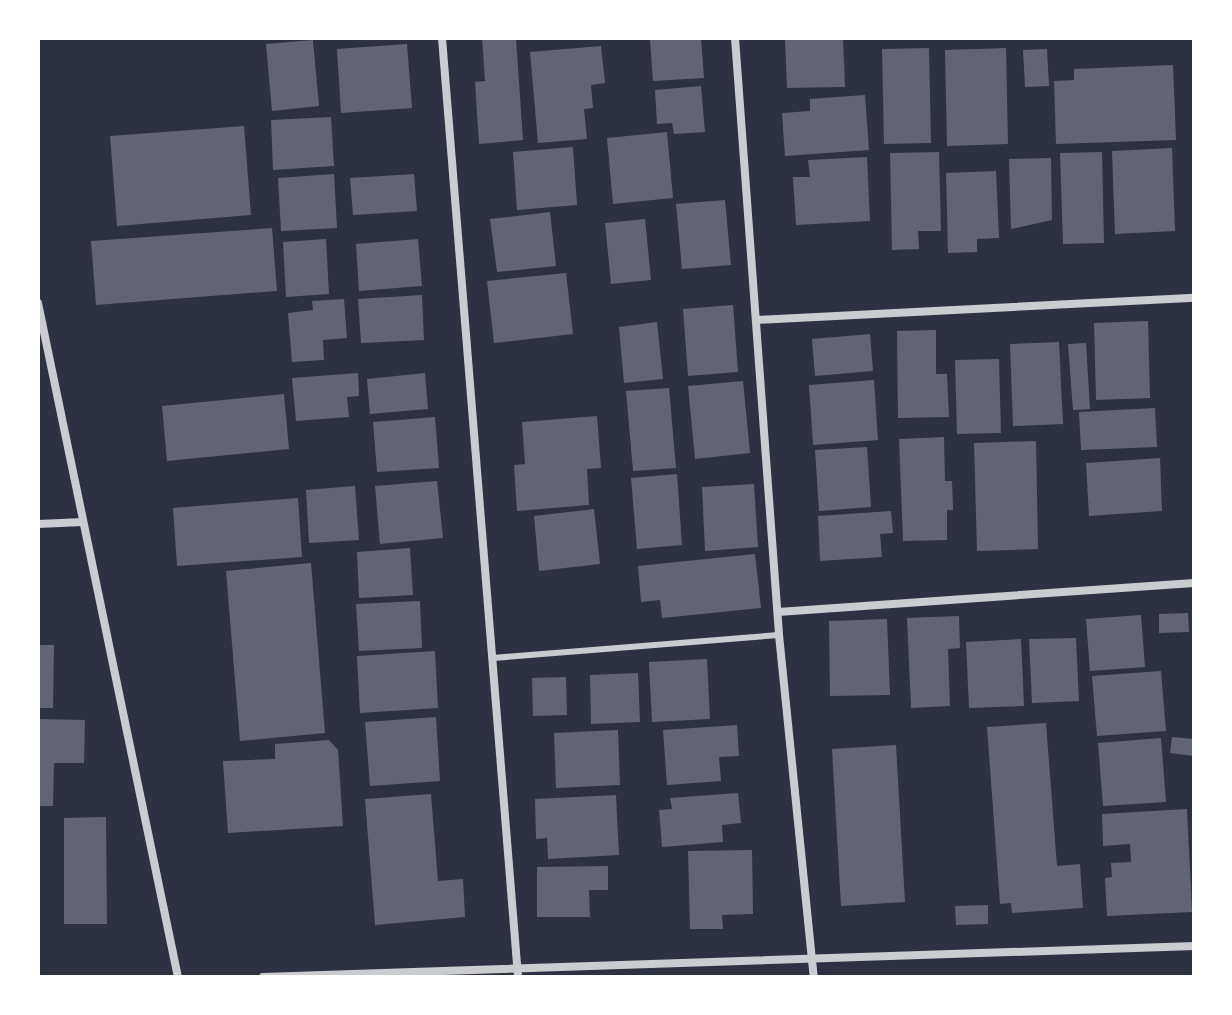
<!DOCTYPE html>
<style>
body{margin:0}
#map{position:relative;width:1232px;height:1015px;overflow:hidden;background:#2d3142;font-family:"PT Sans",sans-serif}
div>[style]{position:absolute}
.building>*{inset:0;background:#626471}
.service>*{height:6px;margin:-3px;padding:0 3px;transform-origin:3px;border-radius:3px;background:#caccd0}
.minor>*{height:8px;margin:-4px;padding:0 4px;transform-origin:4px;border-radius:4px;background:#caccd0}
span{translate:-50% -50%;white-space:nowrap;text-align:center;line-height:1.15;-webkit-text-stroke:7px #fff;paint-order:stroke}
.frame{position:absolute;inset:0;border:40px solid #fff;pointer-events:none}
</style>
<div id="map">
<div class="building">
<i style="clip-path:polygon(482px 38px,516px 38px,523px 140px,479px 144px,475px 82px,485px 81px)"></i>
<i style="clip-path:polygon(701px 38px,704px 78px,653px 81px,650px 40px)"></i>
<i style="clip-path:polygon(785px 38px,843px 38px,845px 87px,787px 88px)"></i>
<i style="clip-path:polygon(313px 40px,319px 106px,272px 111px,266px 44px)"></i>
<i style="clip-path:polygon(407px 44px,412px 108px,341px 113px,337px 49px)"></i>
<i style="clip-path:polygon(601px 46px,605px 83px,591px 85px,593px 108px,584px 109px,587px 139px,538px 143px,530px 52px)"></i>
<i style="clip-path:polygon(929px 48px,931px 143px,884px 144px,882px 49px)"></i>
<i style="clip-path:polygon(1006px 48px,1008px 144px,947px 146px,945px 50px)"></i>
<i style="clip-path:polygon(1047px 49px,1049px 86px,1025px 87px,1023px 50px)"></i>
<i style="clip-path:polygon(1173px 65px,1176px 140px,1056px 144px,1054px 81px,1074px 80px,1074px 69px)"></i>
<i style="clip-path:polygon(701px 86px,705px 132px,674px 134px,672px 123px,657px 124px,655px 90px)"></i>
<i style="clip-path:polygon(865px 95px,869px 150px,785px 156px,782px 113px,810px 111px,810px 99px)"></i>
<i style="clip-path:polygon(331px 117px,334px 166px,273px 170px,271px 120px)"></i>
<i style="clip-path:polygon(244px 126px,251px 215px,117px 226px,110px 136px)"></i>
<i style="clip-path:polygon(667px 132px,673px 198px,613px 204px,607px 138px)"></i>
<i style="clip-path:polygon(573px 147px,577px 205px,517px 210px,513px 152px)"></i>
<i style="clip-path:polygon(1172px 148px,1175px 231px,1115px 234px,1112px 151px)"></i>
<i style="clip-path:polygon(939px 152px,941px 231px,918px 231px,919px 249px,892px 250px,890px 153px)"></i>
<i style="clip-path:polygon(1102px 152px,1104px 243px,1063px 244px,1060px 153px)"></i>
<i style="clip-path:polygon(867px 157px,870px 221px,796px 225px,793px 177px,810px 177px,808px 160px)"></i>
<i style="clip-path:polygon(1051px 158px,1052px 220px,1011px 229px,1009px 159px)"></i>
<i style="clip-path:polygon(996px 171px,999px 238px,977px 239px,977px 252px,948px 253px,946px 173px)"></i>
<i style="clip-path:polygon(334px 174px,337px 228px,281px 231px,278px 178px)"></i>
<i style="clip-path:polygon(414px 174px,417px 211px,353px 215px,350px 178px)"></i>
<i style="clip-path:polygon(725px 200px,731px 265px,682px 269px,676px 204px)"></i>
<i style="clip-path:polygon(550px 212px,556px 266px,497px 272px,490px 219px)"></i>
<i style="clip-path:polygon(645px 219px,651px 280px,611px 284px,605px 223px)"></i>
<i style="clip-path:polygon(272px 228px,277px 291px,96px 305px,91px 241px)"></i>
<i style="clip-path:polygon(326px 239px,329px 294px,286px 297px,283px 242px)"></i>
<i style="clip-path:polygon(418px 239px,422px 286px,359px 291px,356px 244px)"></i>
<i style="clip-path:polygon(566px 273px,573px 334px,494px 343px,487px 281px)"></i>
<i style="clip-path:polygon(422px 295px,424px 340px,361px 343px,358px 299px)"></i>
<i style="clip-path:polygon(344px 299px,347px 338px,323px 340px,324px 360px,292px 362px,288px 313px,313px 310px,312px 301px)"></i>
<i style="clip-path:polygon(733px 305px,738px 372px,688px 376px,683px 309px)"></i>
<i style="clip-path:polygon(1148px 321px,1150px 398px,1096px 400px,1094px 323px)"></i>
<i style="clip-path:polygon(657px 322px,663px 379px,624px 383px,619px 327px)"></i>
<i style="clip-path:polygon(936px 330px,936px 374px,947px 374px,949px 417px,898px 418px,897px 331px)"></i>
<i style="clip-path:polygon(870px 334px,873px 371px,815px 376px,812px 339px)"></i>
<i style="clip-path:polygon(1059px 342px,1063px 424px,1013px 426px,1010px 344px)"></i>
<i style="clip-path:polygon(1086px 343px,1090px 409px,1073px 410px,1068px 344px)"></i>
<i style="clip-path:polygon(999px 359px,1001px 433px,957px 434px,955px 360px)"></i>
<i style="clip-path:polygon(358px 373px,359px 396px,347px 397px,349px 417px,296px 421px,292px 378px)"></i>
<i style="clip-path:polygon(425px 373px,428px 409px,370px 414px,367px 379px)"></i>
<i style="clip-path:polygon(874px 380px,878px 440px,813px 445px,809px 385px)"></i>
<i style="clip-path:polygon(743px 381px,750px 453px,695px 459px,688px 386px)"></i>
<i style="clip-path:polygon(669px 388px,676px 468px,633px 471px,626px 391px)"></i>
<i style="clip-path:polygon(284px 394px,289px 449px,167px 461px,162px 406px)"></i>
<i style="clip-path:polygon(1155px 408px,1157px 447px,1081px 450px,1079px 412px)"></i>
<i style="clip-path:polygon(597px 416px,601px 468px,587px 469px,589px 505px,517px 511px,514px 465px,525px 464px,522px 422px)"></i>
<i style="clip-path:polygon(435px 417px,439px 468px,377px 472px,373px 422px)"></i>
<i style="clip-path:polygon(944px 437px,945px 481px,952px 481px,953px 510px,947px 510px,947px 540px,903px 541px,899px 439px)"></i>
<i style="clip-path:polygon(1036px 441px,1038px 549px,977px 551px,974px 443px)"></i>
<i style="clip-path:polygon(867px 447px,871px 507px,819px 511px,815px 450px)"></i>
<i style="clip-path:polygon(1160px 458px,1162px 511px,1089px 516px,1086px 463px)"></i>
<i style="clip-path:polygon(677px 474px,682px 545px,637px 549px,631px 478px)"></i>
<i style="clip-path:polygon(437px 481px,443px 538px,380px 544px,375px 486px)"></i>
<i style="clip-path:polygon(754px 484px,758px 547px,705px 551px,702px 487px)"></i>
<i style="clip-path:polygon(355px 486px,359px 540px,309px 543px,306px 490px)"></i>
<i style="clip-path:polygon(298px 498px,302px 557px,177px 566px,173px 508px)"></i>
<i style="clip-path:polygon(594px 509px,600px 564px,539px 571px,534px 516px)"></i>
<i style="clip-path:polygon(891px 511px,893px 533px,880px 534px,882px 557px,820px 561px,818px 516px)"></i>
<i style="clip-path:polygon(410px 548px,413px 595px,359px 598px,357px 552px)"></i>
<i style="clip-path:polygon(755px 554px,761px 608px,662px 618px,660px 600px,641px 602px,638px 566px)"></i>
<i style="clip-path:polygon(311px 563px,325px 733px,240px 741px,226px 571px)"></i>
<i style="clip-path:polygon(420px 601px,422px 648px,359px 651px,356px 604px)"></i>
<i style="clip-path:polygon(1188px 613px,1189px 632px,1159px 633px,1159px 614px)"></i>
<i style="clip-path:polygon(1141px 615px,1145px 667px,1090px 671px,1086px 619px)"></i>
<i style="clip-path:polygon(959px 616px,960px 648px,948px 649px,950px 706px,911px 708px,907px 618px)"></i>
<i style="clip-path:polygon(887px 619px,890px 695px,830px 696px,829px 621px)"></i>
<i style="clip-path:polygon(1076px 638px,1079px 701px,1032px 703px,1029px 639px)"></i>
<i style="clip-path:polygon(1021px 639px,1024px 706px,969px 708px,966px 642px)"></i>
<i style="clip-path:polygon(38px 645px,54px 645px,53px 708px,38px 708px)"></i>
<i style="clip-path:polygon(435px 651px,438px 708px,360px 713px,357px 656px)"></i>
<i style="clip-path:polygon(707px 659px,710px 719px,652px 722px,649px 662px)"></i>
<i style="clip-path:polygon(1161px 671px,1166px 731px,1097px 736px,1092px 676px)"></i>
<i style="clip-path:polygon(638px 673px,640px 722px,591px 724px,590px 675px)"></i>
<i style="clip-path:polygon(566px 677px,567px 715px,533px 716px,532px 678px)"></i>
<i style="clip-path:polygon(436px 717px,440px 781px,370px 786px,365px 722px)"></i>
<i style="clip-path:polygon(38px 719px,85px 720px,84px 763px,54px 763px,53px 806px,38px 806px)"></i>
<i style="clip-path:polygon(1046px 723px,1057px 866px,1080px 864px,1083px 908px,1012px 913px,1011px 903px,1000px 904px,987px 727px)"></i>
<i style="clip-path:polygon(737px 725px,739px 756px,719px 757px,721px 781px,667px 785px,663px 730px)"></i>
<i style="clip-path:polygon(618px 730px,620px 785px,556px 788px,554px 733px)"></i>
<i style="clip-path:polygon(1172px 737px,1194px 739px,1194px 756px,1170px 753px)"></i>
<i style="clip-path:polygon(1161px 738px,1166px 802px,1103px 806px,1098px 743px)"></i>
<i style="clip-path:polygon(329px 740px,338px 750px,343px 826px,228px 833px,223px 761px,275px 759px,275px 744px)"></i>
<i style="clip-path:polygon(896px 745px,905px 902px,841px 906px,832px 749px)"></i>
<i style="clip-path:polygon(738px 793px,741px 823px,722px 825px,723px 842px,662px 847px,659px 810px,672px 809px,670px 798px)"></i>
<i style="clip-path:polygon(431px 794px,438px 881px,463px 879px,465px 917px,375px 925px,365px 799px)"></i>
<i style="clip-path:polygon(616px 795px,619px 855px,548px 859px,547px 838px,536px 839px,535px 799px)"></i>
<i style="clip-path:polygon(1187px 809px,1192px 912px,1107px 916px,1105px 878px,1112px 877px,1111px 863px,1131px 862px,1130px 844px,1103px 846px,1102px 814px)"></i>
<i style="clip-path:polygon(106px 817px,107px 924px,64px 924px,64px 818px)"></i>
<i style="clip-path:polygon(752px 850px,753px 914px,722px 915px,723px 929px,690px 929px,688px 851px)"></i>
<i style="clip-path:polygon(608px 866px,608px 890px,589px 890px,590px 917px,537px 917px,537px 867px)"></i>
<i style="clip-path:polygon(988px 905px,988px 924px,956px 925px,955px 906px)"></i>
</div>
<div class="service">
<i style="left:493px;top:658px;width:287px;rotate:-4.6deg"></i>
</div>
<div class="minor">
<i style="left:442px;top:38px;width:942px;rotate:85.37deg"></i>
<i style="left:735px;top:38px;width:599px;rotate:85.78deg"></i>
<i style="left:779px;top:635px;width:344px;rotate:84.2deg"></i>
<i style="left:38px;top:303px;width:688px;rotate:78.27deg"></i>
<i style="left:756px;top:320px;width:439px;rotate:-2.9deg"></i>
<i style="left:38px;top:524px;width:45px;rotate:-2.5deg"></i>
<i style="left:778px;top:612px;width:417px;rotate:-4deg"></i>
<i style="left:263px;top:977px;width:932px;rotate:-1.91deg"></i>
</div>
<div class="frame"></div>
</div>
